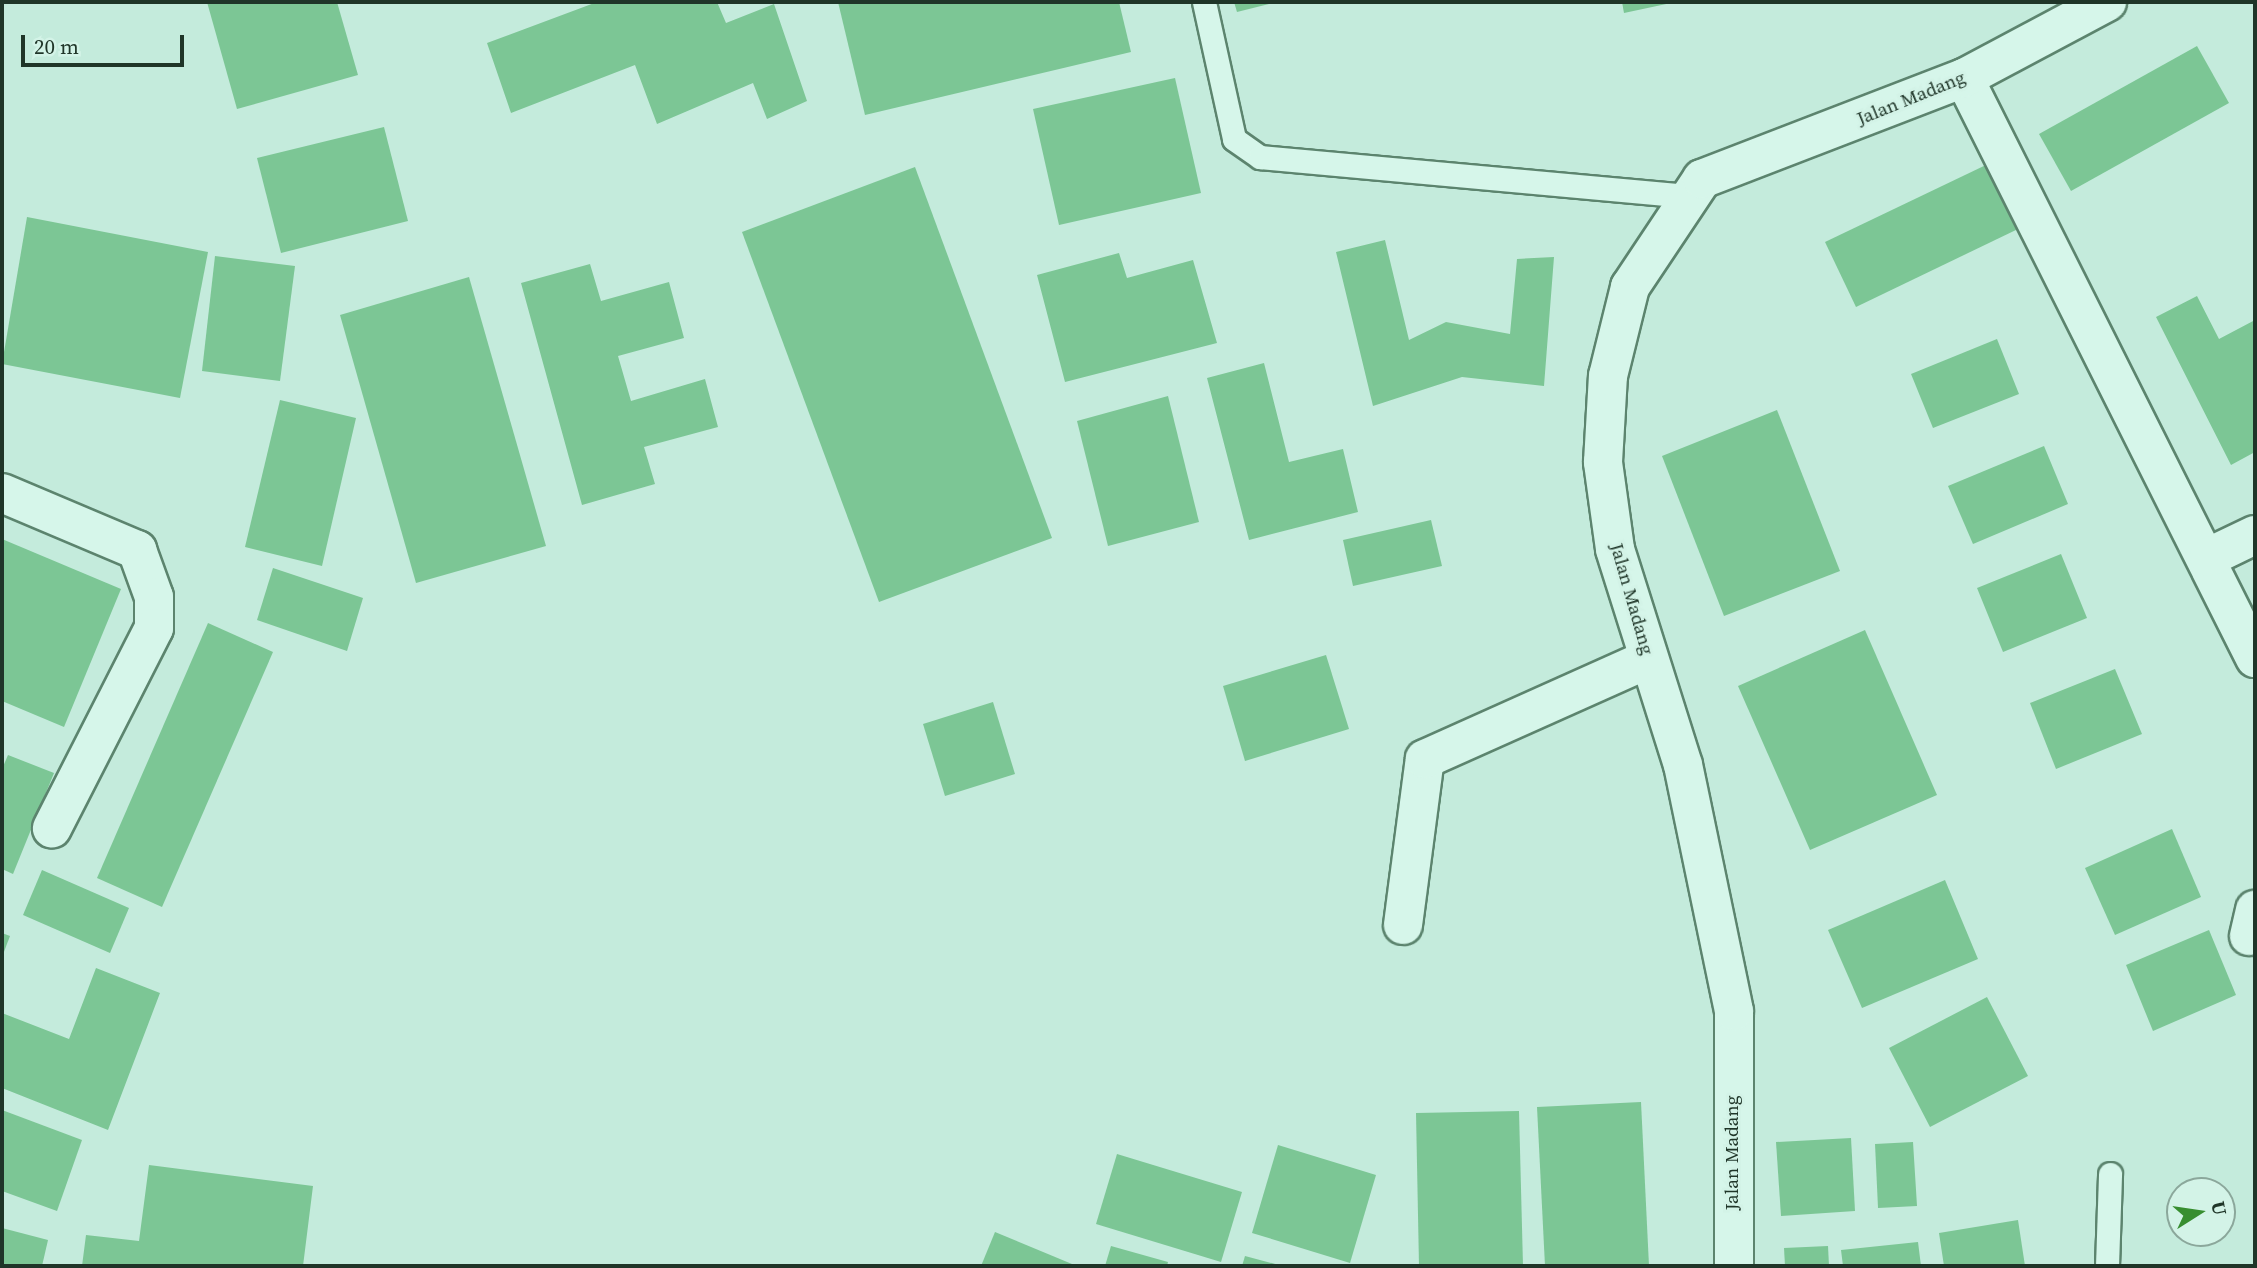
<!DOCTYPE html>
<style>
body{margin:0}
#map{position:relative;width:2257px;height:1268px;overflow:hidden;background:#c4ebdc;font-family:"Source Serif 4",serif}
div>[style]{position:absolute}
.building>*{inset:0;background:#7cc695}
.roads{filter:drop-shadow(2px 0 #5c846e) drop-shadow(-2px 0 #5c846e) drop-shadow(0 2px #5c846e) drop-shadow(0 -2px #5c846e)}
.service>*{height:23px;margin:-11.5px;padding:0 11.5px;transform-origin:11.5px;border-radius:11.5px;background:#d6f6ea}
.minor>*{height:38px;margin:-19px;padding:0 19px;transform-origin:19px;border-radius:19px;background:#d6f6ea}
span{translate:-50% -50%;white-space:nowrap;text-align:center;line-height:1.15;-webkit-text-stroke:6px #d3f3e7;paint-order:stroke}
.street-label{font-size:19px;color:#1f3528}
.frame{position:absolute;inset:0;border:4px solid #1f3528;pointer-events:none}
.north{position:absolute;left:2166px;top:1177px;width:70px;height:70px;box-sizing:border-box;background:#d3f3e7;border:2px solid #8ba79b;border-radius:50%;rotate:78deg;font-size:19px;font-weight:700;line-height:28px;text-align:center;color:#1f3528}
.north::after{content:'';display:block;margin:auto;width:24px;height:32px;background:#388e30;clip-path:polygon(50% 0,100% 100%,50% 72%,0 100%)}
.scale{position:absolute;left:21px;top:35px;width:163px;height:32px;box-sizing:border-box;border:4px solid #1f3528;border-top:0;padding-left:9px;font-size:21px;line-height:24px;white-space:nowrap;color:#1f3528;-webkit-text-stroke:5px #d3f3e7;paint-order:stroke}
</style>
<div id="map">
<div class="building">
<i style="clip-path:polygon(207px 2px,337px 2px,358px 75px,237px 109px)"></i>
<i style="clip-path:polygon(597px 2px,717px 2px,726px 23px,774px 4px,807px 101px,767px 119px,753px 83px,657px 124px,635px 65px,511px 113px,487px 43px)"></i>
<i style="clip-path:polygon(838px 2px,1119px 2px,1131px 52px,865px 115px)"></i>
<i style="clip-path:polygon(1234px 2px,1273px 2px,1273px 3px,1237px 12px)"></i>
<i style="clip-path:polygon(1622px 2px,1671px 2px,1671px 3px,1624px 13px)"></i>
<i style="clip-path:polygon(2197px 46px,2229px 103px,2071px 191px,2039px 134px)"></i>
<i style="clip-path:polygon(1175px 78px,1201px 193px,1059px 225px,1033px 109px)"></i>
<i style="clip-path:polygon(384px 127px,408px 221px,281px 253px,257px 158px)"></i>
<i style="clip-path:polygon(1988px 164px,2018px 229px,1856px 307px,1825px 242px)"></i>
<i style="clip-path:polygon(915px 167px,1052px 538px,879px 602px,742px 232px)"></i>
<i style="clip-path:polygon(27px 217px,208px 252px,180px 398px,2px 364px)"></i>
<i style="clip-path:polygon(1385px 240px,1409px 340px,1446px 322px,1510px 334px,1517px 259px,1554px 257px,1544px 386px,1462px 377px,1373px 406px,1336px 252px)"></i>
<i style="clip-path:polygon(1119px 253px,1127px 278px,1193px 260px,1217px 343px,1065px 382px,1037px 275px)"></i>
<i style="clip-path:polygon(215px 256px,295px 266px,280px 381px,202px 371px)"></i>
<i style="clip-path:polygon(590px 264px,601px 301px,669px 282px,684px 338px,618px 356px,631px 401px,705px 379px,718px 427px,644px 447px,655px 484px,582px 505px,521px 283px)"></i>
<i style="clip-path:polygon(469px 277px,546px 546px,416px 583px,340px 315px)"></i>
<i style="clip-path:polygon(2197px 296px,2219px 339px,2255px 320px,2255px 452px,2231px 465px,2156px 317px)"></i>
<i style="clip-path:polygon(1997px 339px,2019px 394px,1933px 428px,1911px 374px)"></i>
<i style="clip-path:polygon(1264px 363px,1289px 462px,1343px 449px,1358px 512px,1249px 540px,1207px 378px)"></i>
<i style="clip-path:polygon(1168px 396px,1199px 522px,1108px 546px,1077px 421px)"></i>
<i style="clip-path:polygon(280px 400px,356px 418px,322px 566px,245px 547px)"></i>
<i style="clip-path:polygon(1777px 410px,1840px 571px,1724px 616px,1662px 456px)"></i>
<i style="clip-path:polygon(2044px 446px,2068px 504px,1973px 544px,1948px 486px)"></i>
<i style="clip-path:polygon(1431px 520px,1442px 566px,1353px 586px,1343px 540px)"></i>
<i style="clip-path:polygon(2px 539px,121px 589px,64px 727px,2px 701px)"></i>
<i style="clip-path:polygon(2061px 554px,2087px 618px,2003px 652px,1977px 588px)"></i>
<i style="clip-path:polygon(273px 568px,363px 598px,347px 651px,257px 620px)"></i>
<i style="clip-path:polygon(208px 623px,273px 652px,162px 907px,97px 878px)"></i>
<i style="clip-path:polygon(1865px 630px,1937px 795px,1810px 850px,1738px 686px)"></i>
<i style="clip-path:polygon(1326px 655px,1349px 729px,1245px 761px,1223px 686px)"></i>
<i style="clip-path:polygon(2115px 669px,2142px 734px,2056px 769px,2030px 703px)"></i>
<i style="clip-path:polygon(993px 702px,1015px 774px,945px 796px,923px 724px)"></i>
<i style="clip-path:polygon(8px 755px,54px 773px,13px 874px,2px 869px,2px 769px)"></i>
<i style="clip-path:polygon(2172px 829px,2201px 897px,2115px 935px,2085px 868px)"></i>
<i style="clip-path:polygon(42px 870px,129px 908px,110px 953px,23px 915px)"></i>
<i style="clip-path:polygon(1945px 880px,1978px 959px,1862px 1008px,1828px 930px)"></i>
<i style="clip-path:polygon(2209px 930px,2236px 995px,2153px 1031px,2126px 965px)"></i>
<i style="clip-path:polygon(2px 933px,10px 936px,2px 957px)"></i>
<i style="clip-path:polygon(96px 968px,160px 993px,108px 1130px,2px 1088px,2px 1013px,69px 1039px)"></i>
<i style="clip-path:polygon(1987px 997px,2028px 1076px,1930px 1127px,1889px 1048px)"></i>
<i style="clip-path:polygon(1641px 1102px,1649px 1266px,1545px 1266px,1537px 1107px)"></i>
<i style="clip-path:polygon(2px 1110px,82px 1140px,57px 1211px,2px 1191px)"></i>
<i style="clip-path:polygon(1519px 1111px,1523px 1266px,1419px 1266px,1416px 1113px)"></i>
<i style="clip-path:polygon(1851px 1138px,1855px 1211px,1781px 1216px,1776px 1142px)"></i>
<i style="clip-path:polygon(1913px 1142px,1917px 1206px,1878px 1208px,1875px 1144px)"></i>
<i style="clip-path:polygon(1278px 1145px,1376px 1175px,1350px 1263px,1252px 1233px)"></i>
<i style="clip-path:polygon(1117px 1154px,1242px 1192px,1221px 1262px,1096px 1224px)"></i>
<i style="clip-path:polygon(149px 1165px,313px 1186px,303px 1266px,82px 1266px,86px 1235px,139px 1241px)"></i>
<i style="clip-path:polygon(2018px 1220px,2025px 1266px,1944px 1266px,1939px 1233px)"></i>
<i style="clip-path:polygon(2px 1228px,48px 1240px,42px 1266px,2px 1266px)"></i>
<i style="clip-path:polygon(995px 1232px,1072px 1264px,1071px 1266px,981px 1266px)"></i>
<i style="clip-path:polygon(1918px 1242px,1921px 1266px,1843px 1266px,1841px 1250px)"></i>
<i style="clip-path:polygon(1111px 1246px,1168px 1262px,1167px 1266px,1105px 1266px)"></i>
<i style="clip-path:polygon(1828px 1246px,1829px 1266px,1785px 1266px,1784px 1248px)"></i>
<i style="clip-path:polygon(1245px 1256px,1279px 1265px,1279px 1266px,1242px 1266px)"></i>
</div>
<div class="roads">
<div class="service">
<i style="left:1204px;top:2px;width:140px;rotate:77.6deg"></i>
<i style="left:1234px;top:139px;width:32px;rotate:35deg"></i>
<i style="left:1260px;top:157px;width:429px;rotate:5.2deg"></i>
<i style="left:2107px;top:1266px;width:92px;rotate:-88.1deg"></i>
</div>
<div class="minor">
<i style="left:1964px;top:78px;width:649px;rotate:63.36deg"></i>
<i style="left:2px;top:493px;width:147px;rotate:22.9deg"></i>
<i style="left:137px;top:550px;width:50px;rotate:70.1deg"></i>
<i style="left:154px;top:597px;width:31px;rotate:90deg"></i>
<i style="left:154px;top:628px;width:225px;rotate:117deg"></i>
<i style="left:2209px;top:557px;width:51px;rotate:-25.6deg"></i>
<i style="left:1403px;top:925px;width:167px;rotate:-82.5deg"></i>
<i style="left:1425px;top:759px;width:245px;rotate:-24.1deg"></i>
<i style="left:2249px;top:936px;width:27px;rotate:-77deg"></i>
<i style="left:1734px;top:1266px;width:255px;rotate:-90deg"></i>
<i style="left:1734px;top:1011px;width:251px;rotate:-101.7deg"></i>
<i style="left:1683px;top:765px;width:226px;rotate:-107.5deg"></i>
<i style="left:1615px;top:549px;width:88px;rotate:-97.9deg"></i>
<i style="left:1603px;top:462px;width:86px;rotate:-86.7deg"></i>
<i style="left:1608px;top:376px;width:92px;rotate:-76.1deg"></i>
<i style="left:1630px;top:287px;width:130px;rotate:-56.3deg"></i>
<i style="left:1702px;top:179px;width:281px;rotate:-21.1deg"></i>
<i style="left:1964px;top:78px;width:162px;rotate:-28deg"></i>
</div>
</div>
<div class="street-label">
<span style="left:1911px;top:98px;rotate:-22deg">Jalan Madang</span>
<span style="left:1632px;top:599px;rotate:74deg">Jalan Madang</span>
<span style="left:1732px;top:1153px;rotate:-90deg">Jalan Madang</span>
</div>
<div class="frame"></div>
<div class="north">U</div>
<div class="scale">20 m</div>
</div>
